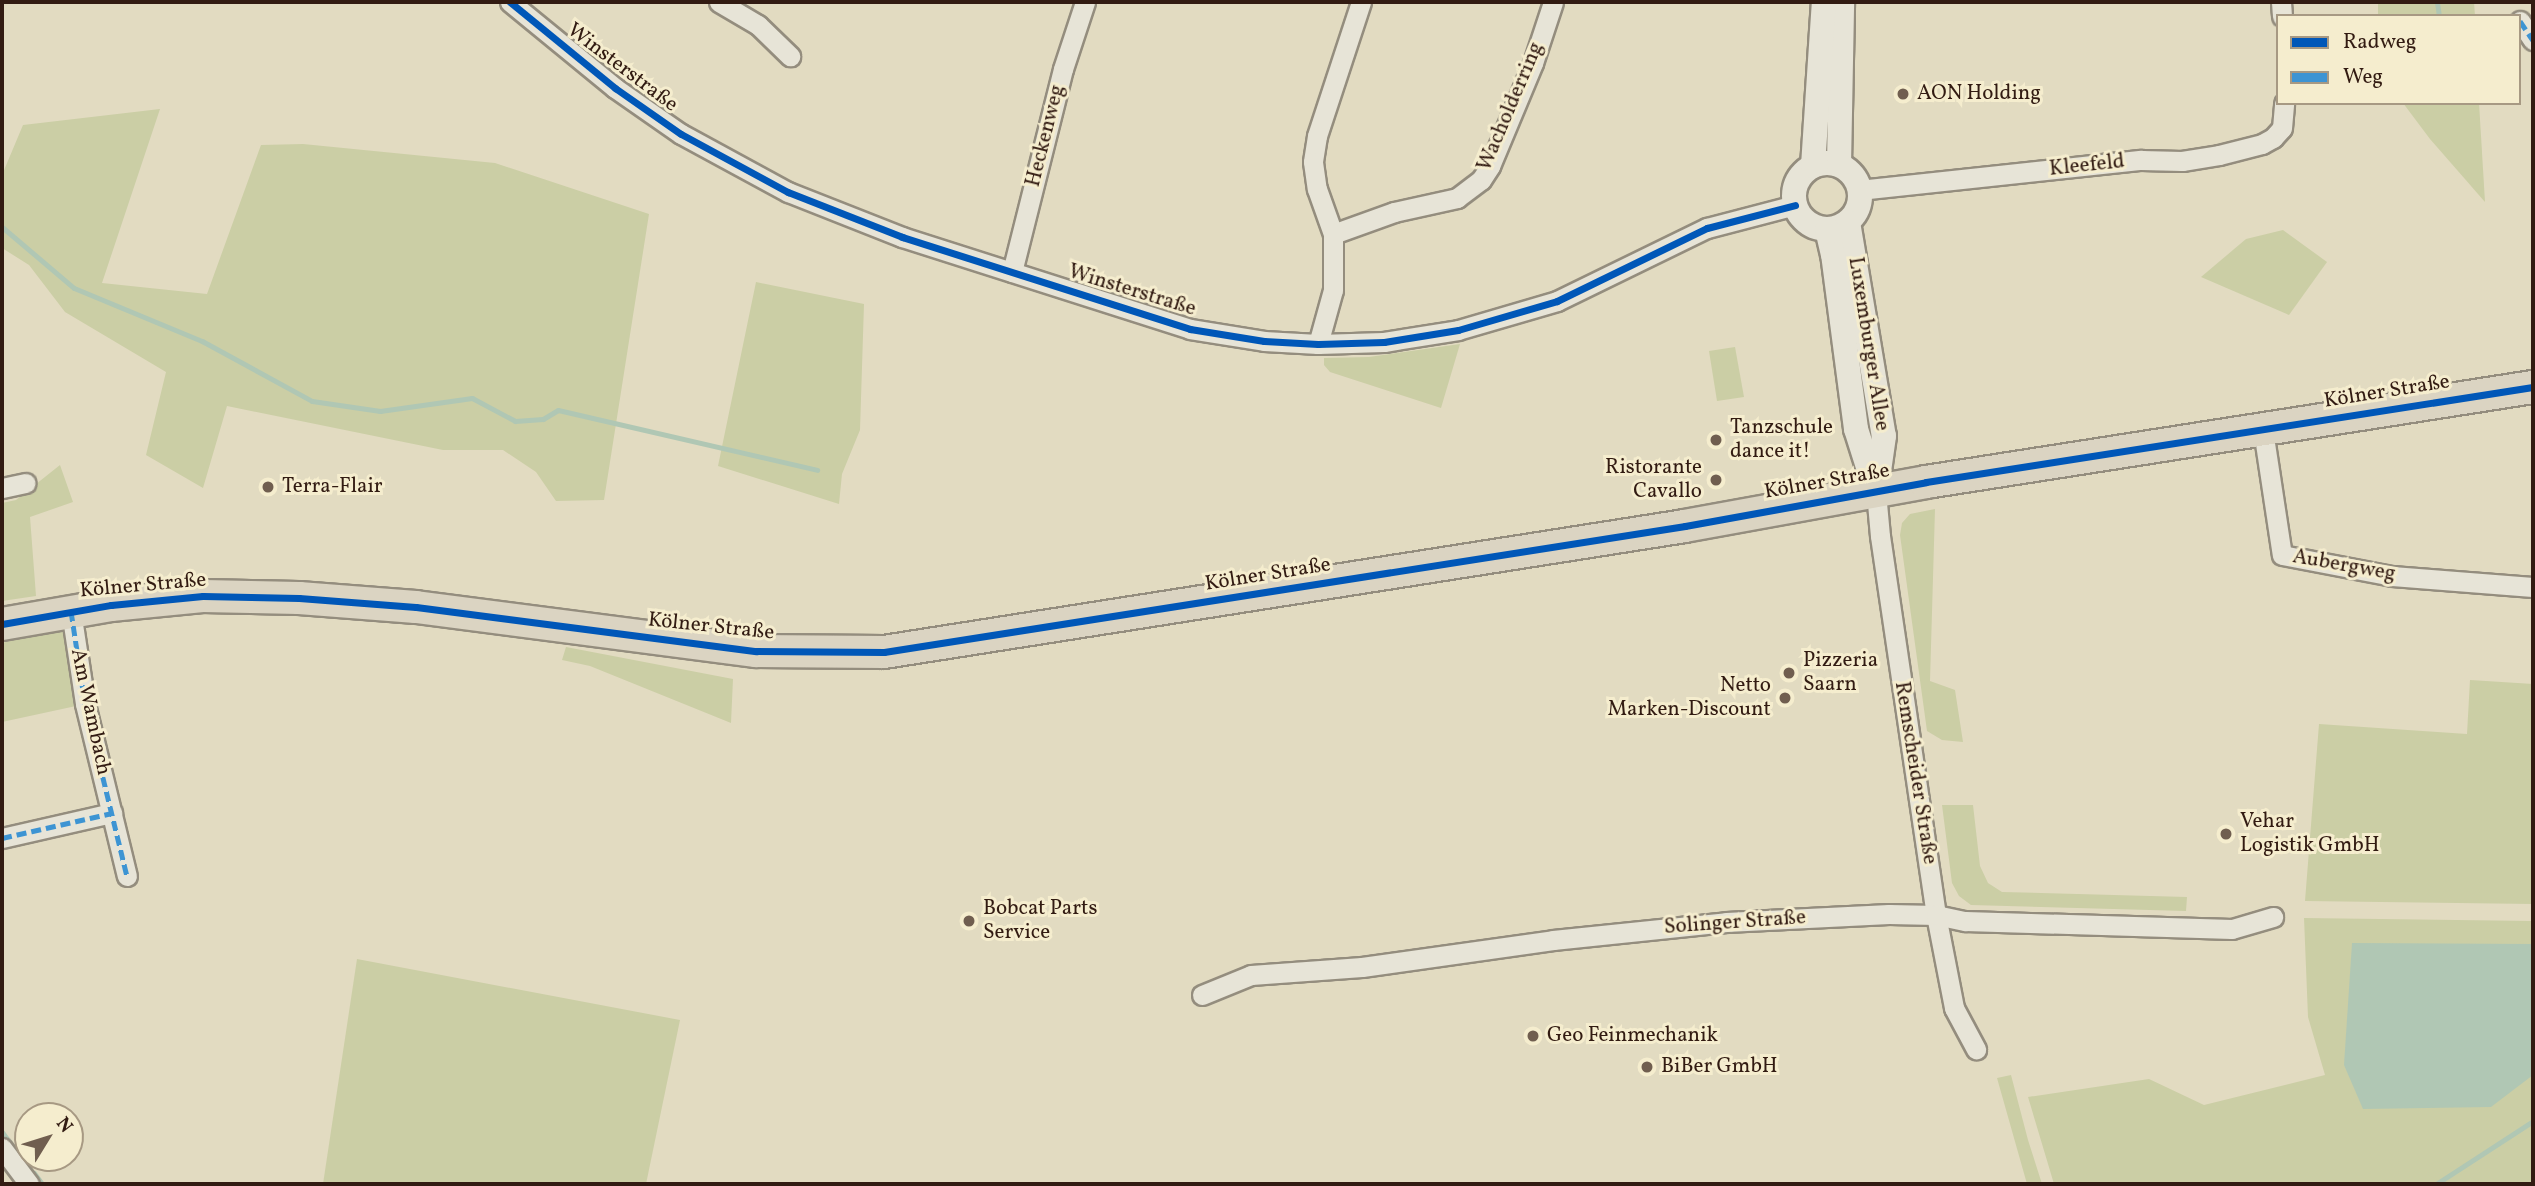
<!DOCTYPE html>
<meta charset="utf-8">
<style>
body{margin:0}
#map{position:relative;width:2535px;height:1186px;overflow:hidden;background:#e2dbc1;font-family:Vollkorn,serif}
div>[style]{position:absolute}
.green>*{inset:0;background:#cbcea5}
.water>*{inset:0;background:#b0c7b4}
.stream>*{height:5px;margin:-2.5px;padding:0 2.5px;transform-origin:2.5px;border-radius:2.5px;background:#b0c7b4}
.roads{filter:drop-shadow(2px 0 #948d7e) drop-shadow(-2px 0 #948d7e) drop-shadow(0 2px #948d7e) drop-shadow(0 -2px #948d7e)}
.minor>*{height:19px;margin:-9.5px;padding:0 9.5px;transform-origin:9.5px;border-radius:9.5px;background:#e7e4d7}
.tertiary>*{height:24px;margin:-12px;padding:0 12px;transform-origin:12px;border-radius:12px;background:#e7e4d7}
.tertiary>.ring{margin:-12px;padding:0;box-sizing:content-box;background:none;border:24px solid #e7e4d7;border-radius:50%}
.primary>*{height:32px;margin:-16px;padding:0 16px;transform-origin:16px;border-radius:16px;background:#dbd4c2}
.quiet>*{height:5px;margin-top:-2.5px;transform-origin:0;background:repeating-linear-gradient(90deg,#3d94d3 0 10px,transparent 0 15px)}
.cycleway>*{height:7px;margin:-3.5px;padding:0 3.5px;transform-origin:3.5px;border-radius:3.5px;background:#0057b8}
.dots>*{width:19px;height:19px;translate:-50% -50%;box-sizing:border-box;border:4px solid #f5edce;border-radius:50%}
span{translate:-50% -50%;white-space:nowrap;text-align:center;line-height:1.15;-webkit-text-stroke:6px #f5edce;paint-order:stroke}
.street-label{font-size:21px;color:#321b12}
.poi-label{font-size:21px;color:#321b12}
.left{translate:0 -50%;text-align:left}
.right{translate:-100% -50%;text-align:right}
.frame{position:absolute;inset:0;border:4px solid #321b12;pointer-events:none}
.legend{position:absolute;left:2276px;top:14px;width:245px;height:91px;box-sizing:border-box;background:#f5edce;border:2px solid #a79983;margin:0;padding:9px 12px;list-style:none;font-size:21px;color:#321b12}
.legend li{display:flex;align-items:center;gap:14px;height:35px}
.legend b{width:35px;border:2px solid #a79983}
.north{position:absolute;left:14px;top:1102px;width:70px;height:70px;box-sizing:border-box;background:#f5edce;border:2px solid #a79983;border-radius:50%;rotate:52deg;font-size:19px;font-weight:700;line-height:28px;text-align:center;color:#321b12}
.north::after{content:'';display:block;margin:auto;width:24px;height:32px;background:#705e4f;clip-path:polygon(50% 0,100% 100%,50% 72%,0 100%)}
</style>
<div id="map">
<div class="green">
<i style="clip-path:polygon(2378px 2px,2474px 2px,2475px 16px,2378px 16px)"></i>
<i style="clip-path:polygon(2403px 103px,2479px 103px,2485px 202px,2430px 139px)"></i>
<i style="clip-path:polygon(160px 109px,102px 283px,207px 294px,261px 145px,303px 144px,495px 163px,649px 214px,604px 500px,556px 501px,536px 472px,503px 450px,443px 450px,227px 406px,203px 488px,146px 455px,166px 372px,65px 312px,29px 265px,2px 248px,2px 175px,23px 125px)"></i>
<i style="clip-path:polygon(2283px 230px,2327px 262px,2289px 315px,2201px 277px,2246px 239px)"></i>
<i style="clip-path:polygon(756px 282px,864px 304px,860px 430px,842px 474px,839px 504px,718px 466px)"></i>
<i style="clip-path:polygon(1460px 344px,1441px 408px,1330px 372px,1324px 365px,1324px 358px,1369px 357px)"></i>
<i style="clip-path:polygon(1735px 347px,1744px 397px,1717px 401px,1709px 351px)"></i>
<i style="clip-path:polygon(60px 465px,73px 502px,30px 517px,36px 596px,2px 601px,2px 503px,16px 500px)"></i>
<i style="clip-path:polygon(1935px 509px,1930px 681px,1955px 690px,1963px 742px,1942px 740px,1927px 731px,1900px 535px,1902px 523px,1910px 514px)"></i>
<i style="clip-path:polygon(62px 627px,76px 706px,2px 722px,2px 643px)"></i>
<i style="clip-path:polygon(566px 647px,733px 679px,731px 723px,590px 666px,562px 660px)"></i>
<i style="clip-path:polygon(2470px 680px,2533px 684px,2533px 904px,2305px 901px,2319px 724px,2467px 734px)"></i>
<i style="clip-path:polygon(1942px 805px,1973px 805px,1980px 866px,1988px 883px,2002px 892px,2187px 897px,2186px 911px,1971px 905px,1959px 896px,1952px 883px)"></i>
<i style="clip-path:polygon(2304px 918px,2533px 921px,2533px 1184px,2054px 1184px,2028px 1097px,2149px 1079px,2204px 1105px,2325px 1075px,2308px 1017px)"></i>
<i style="clip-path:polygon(357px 959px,680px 1020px,646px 1184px,323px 1184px)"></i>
<i style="clip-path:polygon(2011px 1075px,2028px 1140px,2042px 1184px,2027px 1184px,1997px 1078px)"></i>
</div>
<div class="water">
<i style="clip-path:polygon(2352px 943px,2533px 944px,2533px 1075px,2491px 1107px,2363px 1109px,2344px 1065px)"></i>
</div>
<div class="stream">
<i style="left:2437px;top:2px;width:14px;rotate:82deg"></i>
<i style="left:2px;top:227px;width:94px;rotate:40.3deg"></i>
<i style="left:74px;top:288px;width:139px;rotate:22.5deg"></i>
<i style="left:202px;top:341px;width:125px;rotate:28.6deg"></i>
<i style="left:312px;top:401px;width:69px;rotate:8.4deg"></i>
<i style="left:380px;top:411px;width:93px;rotate:-8deg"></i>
<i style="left:472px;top:398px;width:49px;rotate:28.1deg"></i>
<i style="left:515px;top:421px;width:28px;rotate:-4deg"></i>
<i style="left:543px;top:419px;width:17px;rotate:-31deg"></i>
<i style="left:558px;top:410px;width:266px;rotate:13deg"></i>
<i style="left:2px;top:1132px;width:17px;rotate:54deg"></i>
<i style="left:34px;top:1173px;width:14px;rotate:54deg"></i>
<i style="left:2436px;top:1184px;width:116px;rotate:-33deg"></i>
</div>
<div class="roads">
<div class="minor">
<i style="left:510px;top:2px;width:136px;rotate:39.3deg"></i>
<i style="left:615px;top:88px;width:80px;rotate:34.9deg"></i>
<i style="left:681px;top:134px;width:122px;rotate:28.5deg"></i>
<i style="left:788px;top:192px;width:123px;rotate:21.5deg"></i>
<i style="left:902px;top:237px;width:302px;rotate:17.7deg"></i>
<i style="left:1190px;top:329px;width:75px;rotate:9.2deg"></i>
<i style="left:1264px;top:341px;width:54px;rotate:3.2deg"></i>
<i style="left:1318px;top:344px;width:66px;rotate:-1.7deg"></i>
<i style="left:1384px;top:342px;width:75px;rotate:-9.2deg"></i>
<i style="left:1458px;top:330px;width:103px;rotate:-16.3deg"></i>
<i style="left:1557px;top:301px;width:167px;rotate:-26deg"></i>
<i style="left:1707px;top:228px;width:91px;rotate:-14.6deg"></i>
<i style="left:719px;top:2px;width:45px;rotate:30.5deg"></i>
<i style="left:758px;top:25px;width:45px;rotate:44.1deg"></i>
<i style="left:1361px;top:2px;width:141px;rotate:108.2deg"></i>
<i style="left:1317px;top:136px;width:26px;rotate:99deg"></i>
<i style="left:1313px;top:162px;width:27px;rotate:82deg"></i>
<i style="left:1317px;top:189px;width:48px;rotate:70.4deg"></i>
<i style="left:1333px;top:234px;width:65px;rotate:-19.8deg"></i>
<i style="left:1394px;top:212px;width:65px;rotate:-12.5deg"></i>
<i style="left:1457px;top:198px;width:30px;rotate:-37deg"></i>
<i style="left:1481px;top:180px;width:17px;rotate:-57deg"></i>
<i style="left:1490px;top:166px;width:112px;rotate:-67.3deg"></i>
<i style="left:1533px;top:63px;width:64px;rotate:-71.8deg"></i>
<i style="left:2281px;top:2px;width:14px;rotate:86deg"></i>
<i style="left:2520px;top:21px;width:23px;rotate:56deg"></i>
<i style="left:1859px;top:190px;width:284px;rotate:-6.1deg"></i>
<i style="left:2141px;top:160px;width:41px;rotate:1.4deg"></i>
<i style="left:2182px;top:161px;width:37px;rotate:-9deg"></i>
<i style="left:2219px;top:155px;width:44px;rotate:-14.3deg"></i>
<i style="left:2262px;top:144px;width:13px;rotate:-29deg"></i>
<i style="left:2273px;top:138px;width:13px;rotate:-48deg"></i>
<i style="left:2282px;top:128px;width:25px;rotate:-85deg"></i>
<i style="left:1012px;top:272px;width:209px;rotate:-75.9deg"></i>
<i style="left:1063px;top:69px;width:71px;rotate:-71.8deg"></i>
<i style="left:1318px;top:344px;width:56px;rotate:-74.5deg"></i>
<i style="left:1333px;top:290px;width:56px;rotate:-90deg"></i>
<i style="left:2263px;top:430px;width:126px;rotate:81.4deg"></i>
<i style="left:2282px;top:555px;width:112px;rotate:10.8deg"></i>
<i style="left:2392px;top:576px;width:141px;rotate:4.5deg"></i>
<i style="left:2px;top:488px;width:24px;rotate:-12deg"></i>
<i style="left:1876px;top:492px;width:44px;rotate:84.8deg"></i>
<i style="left:1880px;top:536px;width:383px;rotate:81.6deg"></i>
<i style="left:1936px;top:915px;width:95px;rotate:79deg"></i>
<i style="left:1954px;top:1008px;width:47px;rotate:61.8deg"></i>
<i style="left:71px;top:611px;width:94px;rotate:81.4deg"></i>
<i style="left:85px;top:704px;width:177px;rotate:76.3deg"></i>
<i style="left:2px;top:838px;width:113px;rotate:-12.8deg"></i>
<i style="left:1202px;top:995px;width:53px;rotate:-22.2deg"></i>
<i style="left:1251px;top:975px;width:111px;rotate:-4.1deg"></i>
<i style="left:1362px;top:967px;width:193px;rotate:-8deg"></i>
<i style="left:1553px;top:940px;width:174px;rotate:-5.9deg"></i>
<i style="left:1726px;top:922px;width:163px;rotate:-2.8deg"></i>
<i style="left:1889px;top:914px;width:47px;rotate:1.2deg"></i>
<i style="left:1936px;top:915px;width:30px;rotate:12deg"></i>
<i style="left:1965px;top:921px;width:267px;rotate:1.7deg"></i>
<i style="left:2232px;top:929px;width:43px;rotate:-16.3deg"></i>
<i style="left:2px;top:1148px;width:45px;rotate:53.1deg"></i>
</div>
<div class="tertiary">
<i class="ring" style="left:1794px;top:163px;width:42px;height:42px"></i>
<i style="left:1839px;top:165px;width:163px;rotate:-88.9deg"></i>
<i style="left:1813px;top:166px;width:164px;rotate:-86.2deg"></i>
<i style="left:1848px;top:222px;width:217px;rotate:80.5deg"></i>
<i style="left:1884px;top:436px;width:57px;rotate:98.1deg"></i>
<i style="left:1827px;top:229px;width:26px;rotate:77deg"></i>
<i style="left:1833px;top:254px;width:177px;rotate:82.5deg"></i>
<i style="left:1856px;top:429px;width:60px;rotate:72.5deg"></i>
</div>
<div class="primary">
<i style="left:2px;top:624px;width:111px;rotate:-9.9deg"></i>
<i style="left:111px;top:605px;width:92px;rotate:-5.6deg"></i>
<i style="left:203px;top:596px;width:96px;rotate:1.2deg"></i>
<i style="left:299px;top:598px;width:117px;rotate:4.4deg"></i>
<i style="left:416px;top:607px;width:343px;rotate:7.4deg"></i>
<i style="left:756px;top:651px;width:128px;rotate:0.4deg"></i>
<i style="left:884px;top:652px;width:811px;rotate:-8.94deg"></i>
<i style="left:1685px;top:526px;width:245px;rotate:-10.3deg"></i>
<i style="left:1926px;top:482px;width:614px;rotate:-8.9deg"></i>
</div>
</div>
<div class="quiet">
<i style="left:2520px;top:21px;width:23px;rotate:56deg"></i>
<i style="left:71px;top:611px;width:94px;rotate:81.4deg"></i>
<i style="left:85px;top:704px;width:177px;rotate:76.3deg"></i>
<i style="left:2px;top:838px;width:113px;rotate:-12.8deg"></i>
</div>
<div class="cycleway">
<i style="left:510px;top:2px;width:136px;rotate:39.3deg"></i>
<i style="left:615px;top:88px;width:80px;rotate:34.9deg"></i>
<i style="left:681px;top:134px;width:122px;rotate:28.5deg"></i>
<i style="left:788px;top:192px;width:123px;rotate:21.5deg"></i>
<i style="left:902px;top:237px;width:302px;rotate:17.7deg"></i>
<i style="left:1190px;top:329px;width:75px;rotate:9.2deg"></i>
<i style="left:1264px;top:341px;width:54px;rotate:3.2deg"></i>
<i style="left:1318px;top:344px;width:66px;rotate:-1.7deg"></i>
<i style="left:1384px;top:342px;width:75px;rotate:-9.2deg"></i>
<i style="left:1458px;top:330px;width:103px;rotate:-16.3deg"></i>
<i style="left:1557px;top:301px;width:167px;rotate:-26deg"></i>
<i style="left:1707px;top:228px;width:91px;rotate:-14.6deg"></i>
<i style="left:2px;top:624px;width:111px;rotate:-9.9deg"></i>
<i style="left:111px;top:605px;width:92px;rotate:-5.6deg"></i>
<i style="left:203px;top:596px;width:96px;rotate:1.2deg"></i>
<i style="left:299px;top:598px;width:117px;rotate:4.4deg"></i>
<i style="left:416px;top:607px;width:343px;rotate:7.4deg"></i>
<i style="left:756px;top:651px;width:128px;rotate:0.4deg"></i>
<i style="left:884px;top:652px;width:811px;rotate:-8.94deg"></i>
<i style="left:1685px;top:526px;width:245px;rotate:-10.3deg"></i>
<i style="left:1926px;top:482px;width:614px;rotate:-8.9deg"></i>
</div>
<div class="dots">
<i style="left:1903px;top:94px;background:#705e4f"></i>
<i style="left:1716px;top:440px;background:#705e4f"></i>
<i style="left:1716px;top:480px;background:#705e4f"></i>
<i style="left:268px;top:487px;background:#705e4f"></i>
<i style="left:1789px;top:673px;background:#705e4f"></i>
<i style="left:1785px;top:698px;background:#705e4f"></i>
<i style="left:2226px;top:834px;background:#705e4f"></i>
<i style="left:969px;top:921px;background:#705e4f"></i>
<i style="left:1533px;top:1036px;background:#705e4f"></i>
<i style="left:1647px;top:1067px;background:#705e4f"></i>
</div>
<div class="street-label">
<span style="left:622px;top:68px;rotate:37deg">Winsterstraße</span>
<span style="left:1511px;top:107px;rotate:-67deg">Wacholderring</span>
<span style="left:1046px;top:136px;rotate:-76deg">Heckenweg</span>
<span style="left:2087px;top:166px;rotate:-6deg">Kleefeld</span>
<span style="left:1132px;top:291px;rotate:17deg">Winsterstraße</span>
<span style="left:1868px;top:344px;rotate:81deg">Luxemburger Allee</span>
<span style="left:2387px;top:392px;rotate:-9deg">Kölner Straße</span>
<span style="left:1827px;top:482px;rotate:-10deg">Kölner Straße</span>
<span style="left:2344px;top:566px;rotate:10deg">Aubergweg</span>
<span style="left:1268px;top:575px;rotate:-9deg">Kölner Straße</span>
<span style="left:143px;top:586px;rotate:-5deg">Kölner Straße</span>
<span style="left:711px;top:627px;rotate:6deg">Kölner Straße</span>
<span style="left:90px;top:712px;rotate:78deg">Am Wambach</span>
<span style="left:1915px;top:773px;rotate:81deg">Remscheider Straße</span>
<span style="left:1735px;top:923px;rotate:-4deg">Solinger Straße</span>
</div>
<div class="poi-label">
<span class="left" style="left:1917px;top:94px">AON Holding</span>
<span class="left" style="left:1730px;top:440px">Tanzschule<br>dance it!</span>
<span class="right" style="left:1702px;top:480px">Ristorante<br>Cavallo</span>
<span class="left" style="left:282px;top:487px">Terra-Flair</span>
<span class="left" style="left:1803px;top:673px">Pizzeria<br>Saarn</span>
<span class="right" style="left:1771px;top:698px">Netto<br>Marken-Discount</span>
<span class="left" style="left:2240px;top:834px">Vehar<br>Logistik GmbH</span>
<span class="left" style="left:983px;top:921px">Bobcat Parts<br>Service</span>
<span class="left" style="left:1547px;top:1036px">Geo Feinmechanik</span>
<span class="left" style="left:1661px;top:1067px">BiBer GmbH</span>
</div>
<div class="frame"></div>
<ul class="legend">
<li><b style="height:9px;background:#0057b8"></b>Radweg</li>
<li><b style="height:9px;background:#3d94d3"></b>Weg</li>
</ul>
<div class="north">N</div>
</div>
